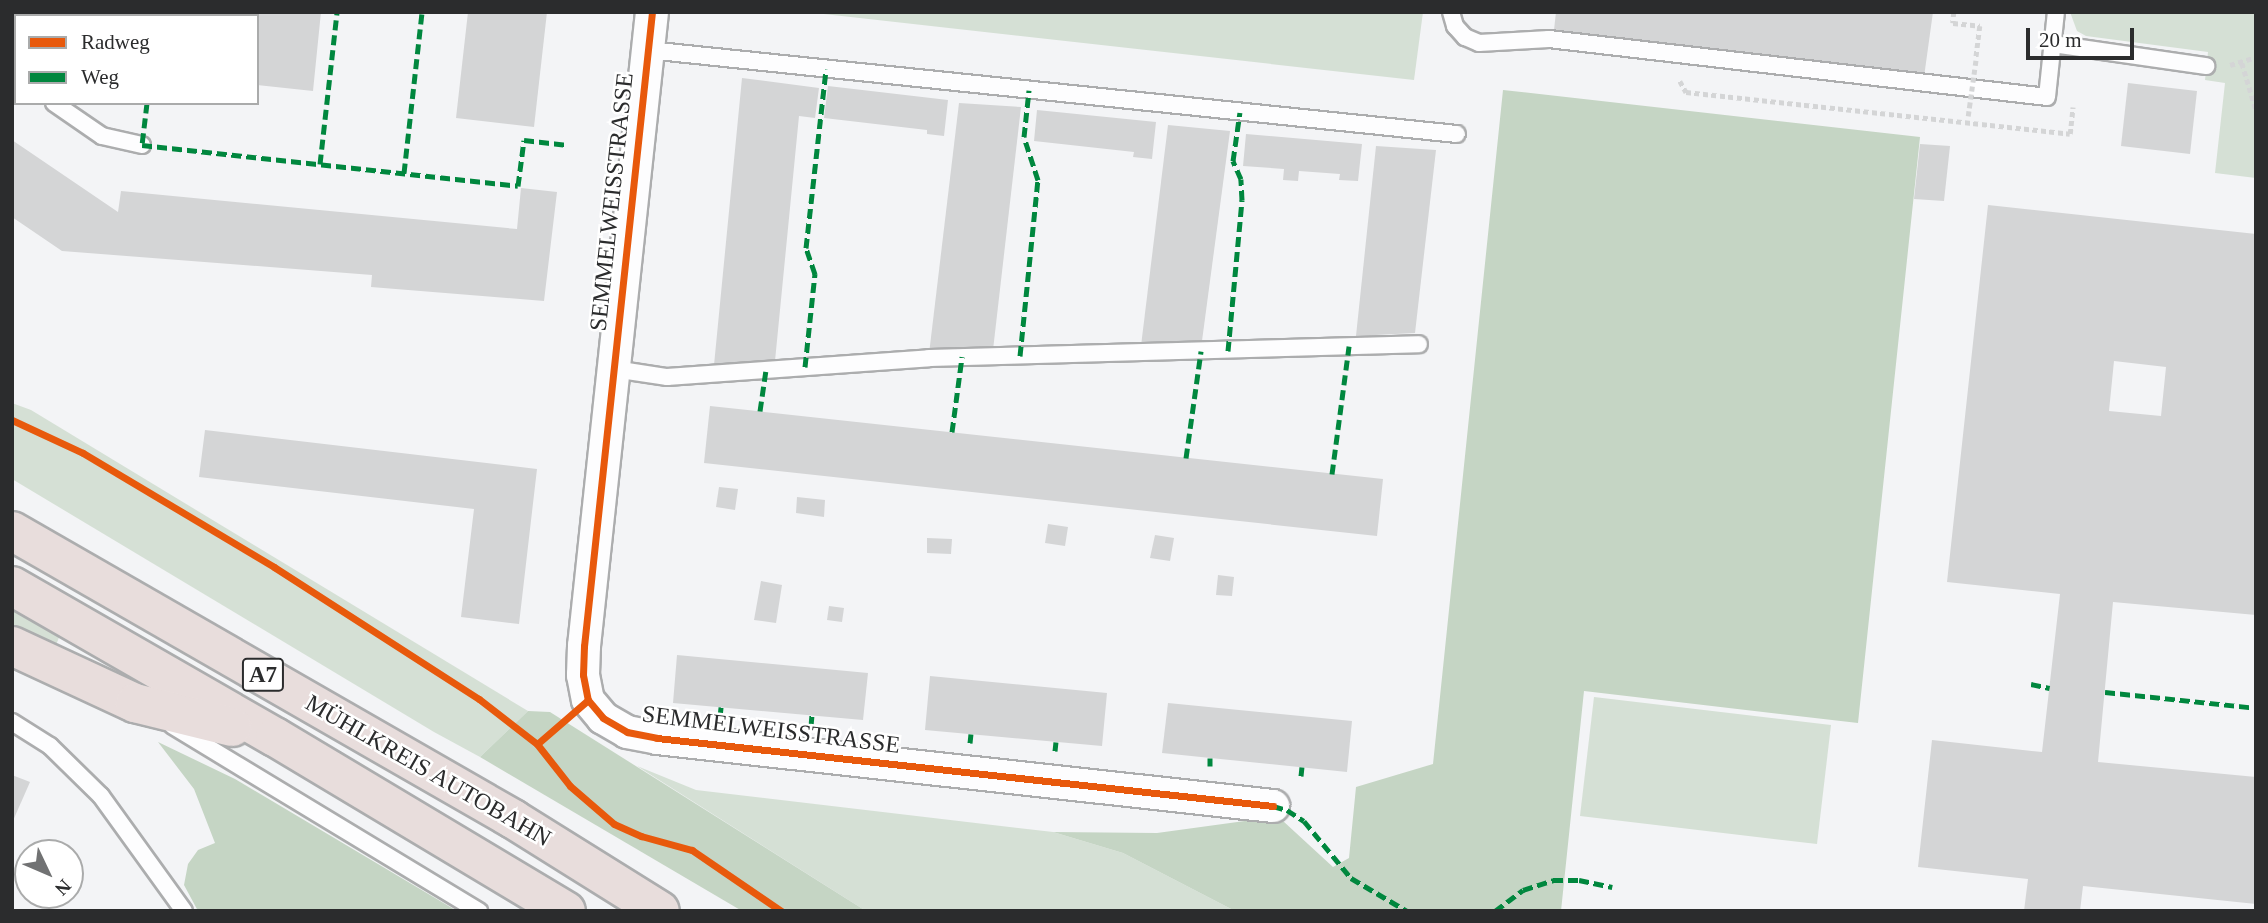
<!DOCTYPE html>
<meta charset="utf-8">
<style>
body{margin:0}
#map{position:relative;width:2268px;height:923px;overflow:hidden;background:#f3f4f6;font-family:Georgia,serif}
div>[style]{position:absolute}
.green>*{inset:0;background:#d5e0d5}
.forest>*{inset:0;background:#c5d5c4}
.building>*{inset:0;background:#d4d5d6}
.path>*{height:4.5px;margin-top:-2.25px;transform-origin:0;background:repeating-linear-gradient(90deg,#d4d5d6 0 5px,transparent 0 8.5px)}
.roads{filter:drop-shadow(2px 0 #acadae) drop-shadow(-2px 0 #acadae) drop-shadow(0 2px #acadae) drop-shadow(0 -2px #acadae)}
.service>*{height:16px;margin:-8px;padding:0 8px;transform-origin:8px;border-radius:8px;background:#fdfdfe}
.minor>*{height:32px;margin:-16px;padding:0 16px;transform-origin:16px;border-radius:16px;background:#fdfdfe}
.motorway>*{height:38px;margin:-19px;padding:0 19px;transform-origin:19px;border-radius:19px;background:#e8dddc}
.path-bridge>*{height:4.5px;margin-top:-2.25px;transform-origin:0;background:repeating-linear-gradient(90deg,#d4d5d6 0 5px,transparent 0 8.5px)}
.quiet>*{height:5px;margin-top:-2.5px;transform-origin:0;background:repeating-linear-gradient(90deg,#00873e 0 10px,transparent 0 15px)}
.cycleway>*{height:7px;margin:-3.5px;padding:0 3.5px;transform-origin:3.5px;border-radius:3.5px;background:#e8590c}
span{translate:-50% -50%;white-space:nowrap;text-align:center;line-height:1.15;-webkit-text-stroke:5px #fff;paint-order:stroke}
.shield-label span{padding:2px 5px;background:#fff;border:2px solid;border-radius:5px;-webkit-text-stroke-width:0}
.shield-label{font-size:23px;color:#2b2c2d;font-weight:700}
.street-label{font-size:24px;color:#2b2c2d}
.frame{position:absolute;inset:0;border:14px solid #2b2c2d;pointer-events:none}
.legend{position:absolute;left:14px;top:14px;width:245px;height:91px;box-sizing:border-box;background:#fff;border:2px solid #aaabab;margin:0;padding:9px 12px;list-style:none;font-size:21px;color:#2b2c2d}
.legend li{display:flex;align-items:center;gap:14px;height:35px}
.legend b{width:35px;border:2px solid #aaabab}
.north{position:absolute;left:14px;top:839px;width:70px;height:70px;box-sizing:border-box;background:#fff;border:2px solid #aaabab;border-radius:50%;rotate:134deg;font-size:19px;font-weight:700;line-height:28px;text-align:center;color:#2b2c2d}
.north::after{content:'';display:block;margin:auto;width:24px;height:32px;background:#717273;clip-path:polygon(50% 0,100% 100%,50% 72%,0 100%)}
.scale{position:absolute;left:2026px;top:28px;width:108px;height:32px;box-sizing:border-box;border:4px solid #2b2c2d;border-top:0;padding-left:9px;font-size:21px;line-height:24px;white-space:nowrap;color:#2b2c2d;-webkit-text-stroke:5px #fff;paint-order:stroke}
</style>
<div id="map">
<div class="green">
<i style="clip-path:polygon(806px 12px,1423px 12px,1414px 80px)"></i>
<i style="clip-path:polygon(2070px 12px,2256px 12px,2256px 178px,2215px 173px,2225px 83px,2205px 80px,2208px 52px,2086px 36px,2077px 31px)"></i>
<i style="clip-path:polygon(12px 403px,31px 410px,528px 711px,480px 757px,434px 732px,12px 479px)"></i>
<i style="clip-path:polygon(12px 609px,60px 635px,56px 645px,12px 626px)"></i>
<i style="clip-path:polygon(1594px 697px,1831px 725px,1817px 844px,1580px 816px)"></i>
<i style="clip-path:polygon(637px 766px,696px 790px,1053px 832px,1123px 853px,1235px 911px,866px 911px)"></i>
</div>
<div class="forest">
<i style="clip-path:polygon(1503px 90px,1920px 137px,1858px 723px,1584px 691px,1561px 911px,1235px 911px,1123px 853px,1053px 832px,1157px 833px,1252px 820px,1283px 821px,1333px 867px,1349px 858px,1356px 787px,1433px 764px)"></i>
<i style="clip-path:polygon(528px 711px,550px 712px,866px 911px,742px 911px,480px 757px)"></i>
<i style="clip-path:polygon(158px 742px,235px 779px,457px 911px,198px 911px,184px 885px,188px 864px,198px 850px,215px 843px,194px 789px)"></i>
</div>
<div class="building">
<i style="clip-path:polygon(202px 12px,321px 12px,313px 91px,257px 85px,257px 16px,201px 16px)"></i>
<i style="clip-path:polygon(468px 12px,547px 12px,534px 127px,456px 118px)"></i>
<i style="clip-path:polygon(1556px 12px,1933px 12px,1924px 77px,1554px 30px)"></i>
<i style="clip-path:polygon(742px 78px,819px 88px,815px 118px,799px 116px,775px 361px,714px 365px)"></i>
<i style="clip-path:polygon(2128px 83px,2197px 91px,2190px 154px,2121px 146px)"></i>
<i style="clip-path:polygon(828px 86px,948px 100px,944px 136px,927px 134px,927px 130px,824px 118px)"></i>
<i style="clip-path:polygon(959px 103px,1021px 107px,993px 350px,929px 354px)"></i>
<i style="clip-path:polygon(1037px 110px,1156px 122px,1152px 159px,1133px 157px,1134px 152px,1034px 141px)"></i>
<i style="clip-path:polygon(1168px 125px,1230px 131px,1202px 341px,1141px 346px)"></i>
<i style="clip-path:polygon(1246px 134px,1362px 144px,1358px 181px,1339px 180px,1340px 174px,1299px 171px,1298px 181px,1283px 180px,1284px 169px,1243px 166px)"></i>
<i style="clip-path:polygon(12px 140px,118px 212px,121px 191px,517px 229px,521px 188px,557px 192px,544px 301px,371px 287px,372px 275px,62px 251px,12px 217px)"></i>
<i style="clip-path:polygon(1920px 144px,1950px 146px,1944px 201px,1914px 199px)"></i>
<i style="clip-path:polygon(1376px 146px,1436px 150px,1415px 333px,1356px 336px)"></i>
<i style="clip-path:polygon(evenodd,1988px 205px,2256px 234px,2256px 615px,2113px 602px,2098px 762px,2256px 777px,2256px 904px,2083px 886px,2080px 911px,2024px 911px,2028px 879px,1918px 867px,1932px 740px,2042px 752px,2060px 594px,1947px 582px,1988px 205px,2114px 361px,2166px 367px,2161px 416px,2109px 411px,2114px 361px)"></i>
<i style="clip-path:polygon(710px 406px,1383px 479px,1377px 536px,704px 463px)"></i>
<i style="clip-path:polygon(205px 430px,537px 469px,519px 624px,461px 617px,474px 509px,199px 477px)"></i>
<i style="clip-path:polygon(719px 487px,738px 489px,735px 510px,716px 507px)"></i>
<i style="clip-path:polygon(797px 497px,825px 500px,824px 517px,796px 513px)"></i>
<i style="clip-path:polygon(1048px 524px,1068px 527px,1065px 546px,1045px 543px)"></i>
<i style="clip-path:polygon(1155px 535px,1174px 538px,1170px 561px,1150px 558px)"></i>
<i style="clip-path:polygon(927px 538px,952px 539px,951px 554px,927px 553px)"></i>
<i style="clip-path:polygon(1218px 575px,1234px 577px,1232px 596px,1216px 595px)"></i>
<i style="clip-path:polygon(761px 581px,782px 585px,776px 623px,754px 620px)"></i>
<i style="clip-path:polygon(829px 606px,844px 608px,842px 622px,827px 620px)"></i>
<i style="clip-path:polygon(677px 655px,868px 673px,863px 720px,673px 703px)"></i>
<i style="clip-path:polygon(930px 676px,1107px 693px,1102px 746px,925px 730px)"></i>
<i style="clip-path:polygon(1168px 703px,1352px 721px,1347px 772px,1162px 753px)"></i>
<i style="clip-path:polygon(12px 775px,30px 782px,12px 823px)"></i>
</div>
<div class="path">
<i style="left:1954px;top:12px;width:11px;rotate:95deg"></i>
<i style="left:1953px;top:23px;width:27px;rotate:6deg"></i>
<i style="left:1980px;top:26px;width:32px;rotate:97deg"></i>
<i style="left:2242px;top:63px;width:49px;rotate:73.4deg"></i>
<i style="left:2230px;top:65px;width:27px;rotate:-17deg"></i>
<i style="left:1680px;top:81px;width:13px;rotate:61deg"></i>
<i style="left:1686px;top:92px;width:386px;rotate:6.2deg"></i>
<i style="left:2070px;top:134px;width:27px;rotate:-84deg"></i>
</div>
<div class="roads">
<div class="service">
<i style="left:1451px;top:12px;width:15px;rotate:74deg"></i>
<i style="left:1455px;top:26px;width:15px;rotate:48deg"></i>
<i style="left:1465px;top:37px;width:15px;rotate:23deg"></i>
<i style="left:1479px;top:43px;width:70px;rotate:-3.3deg"></i>
<i style="left:1549px;top:39px;width:501px;rotate:6.64deg"></i>
<i style="left:2047px;top:97px;width:85px;rotate:-84deg"></i>
<i style="left:2053px;top:44px;width:155px;rotate:8.2deg"></i>
<i style="left:648px;top:50px;width:813px;rotate:5.93deg"></i>
<i style="left:12px;top:75px;width:5px;rotate:37deg"></i>
<i style="left:54px;top:103px;width:58px;rotate:34.5deg"></i>
<i style="left:102px;top:136px;width:41px;rotate:12.7deg"></i>
<i style="left:614px;top:369px;width:54px;rotate:8.6deg"></i>
<i style="left:667px;top:377px;width:263px;rotate:-4.1deg"></i>
<i style="left:929px;top:358px;width:490px;rotate:-1.6deg"></i>
<i style="left:12px;top:722px;width:45px;rotate:32.3deg"></i>
<i style="left:50px;top:746px;width:71px;rotate:44.4deg"></i>
<i style="left:101px;top:796px;width:142px;rotate:54.2deg"></i>
<i style="left:173px;top:726px;width:358px;rotate:31.2deg"></i>
</div>
<div class="minor">
<i style="left:652px;top:12px;width:638px;rotate:96.12deg"></i>
<i style="left:584px;top:646px;width:29px;rotate:92deg"></i>
<i style="left:583px;top:675px;width:25px;rotate:79deg"></i>
<i style="left:588px;top:700px;width:23px;rotate:50deg"></i>
<i style="left:603px;top:718px;width:28px;rotate:30deg"></i>
<i style="left:627px;top:732px;width:31px;rotate:11deg"></i>
<i style="left:657px;top:738px;width:620px;rotate:6.3deg"></i>
</div>
<div class="motorway">
<i style="left:12px;top:531px;width:578px;rotate:29.89deg"></i>
<i style="left:513px;top:819px;width:173px;rotate:32deg"></i>
<i style="left:12px;top:586px;width:303px;rotate:29.9deg"></i>
<i style="left:275px;top:737px;width:339px;rotate:30.9deg"></i>
<i style="left:12px;top:646px;width:136px;rotate:24.9deg"></i>
<i style="left:135px;top:703px;width:100px;rotate:13.9deg"></i>
</div>
</div>
<div class="path-bridge">
<i style="left:1968px;top:116px;width:59px;rotate:-82.1deg"></i>
</div>
<div class="quiet">
<i style="left:156px;top:16px;width:4px;rotate:-76deg"></i>
<i style="left:147px;top:103px;width:42px;rotate:96.8deg"></i>
<i style="left:142px;top:145px;width:378px;rotate:6.2deg"></i>
<i style="left:518px;top:186px;width:46px;rotate:-82.6deg"></i>
<i style="left:524px;top:140px;width:44px;rotate:6.5deg"></i>
<i style="left:320px;top:164px;width:153px;rotate:-83.6deg"></i>
<i style="left:404px;top:173px;width:162px;rotate:-83.6deg"></i>
<i style="left:1228px;top:351px;width:152px;rotate:-84.7deg"></i>
<i style="left:1242px;top:200px;width:21px;rotate:-93deg"></i>
<i style="left:1241px;top:179px;width:20px;rotate:-114deg"></i>
<i style="left:1233px;top:161px;width:49px;rotate:-81.9deg"></i>
<i style="left:1020px;top:356px;width:177px;rotate:-84.2deg"></i>
<i style="left:1038px;top:180px;width:45px;rotate:-108deg"></i>
<i style="left:1024px;top:137px;width:47px;rotate:-83.9deg"></i>
<i style="left:805px;top:367px;width:94px;rotate:-83.9deg"></i>
<i style="left:815px;top:274px;width:28px;rotate:-109deg"></i>
<i style="left:806px;top:248px;width:180px;rotate:-83.6deg"></i>
<i style="left:760px;top:411px;width:41px;rotate:-81.7deg"></i>
<i style="left:952px;top:432px;width:76px;rotate:-82.4deg"></i>
<i style="left:1186px;top:458px;width:108px;rotate:-82deg"></i>
<i style="left:1332px;top:474px;width:129px;rotate:-82.4deg"></i>
<i style="left:2031px;top:684px;width:19px;rotate:12deg"></i>
<i style="left:2105px;top:692px;width:152px;rotate:6deg"></i>
<i style="left:720px;top:717px;width:10px;rotate:-84deg"></i>
<i style="left:811px;top:726px;width:11px;rotate:-85deg"></i>
<i style="left:970px;top:743px;width:9px;rotate:-84deg"></i>
<i style="left:1055px;top:751px;width:9px;rotate:-84deg"></i>
<i style="left:1210px;top:766px;width:8px;rotate:-90deg"></i>
<i style="left:1301px;top:776px;width:9px;rotate:-84deg"></i>
<i style="left:1273px;top:806px;width:15px;rotate:16deg"></i>
<i style="left:1287px;top:810px;width:20px;rotate:33deg"></i>
<i style="left:1304px;top:821px;width:74px;rotate:50.5deg"></i>
<i style="left:1351px;top:878px;width:65px;rotate:30.5deg"></i>
<i style="left:1495px;top:911px;width:35px;rotate:-37deg"></i>
<i style="left:1523px;top:890px;width:32px;rotate:-18deg"></i>
<i style="left:1553px;top:880px;width:26px"></i>
<i style="left:1579px;top:880px;width:34px;rotate:12deg"></i>
</div>
<div class="cycleway">
<i style="left:652px;top:12px;width:638px;rotate:96.12deg"></i>
<i style="left:584px;top:646px;width:29px;rotate:92deg"></i>
<i style="left:583px;top:675px;width:25px;rotate:79deg"></i>
<i style="left:588px;top:700px;width:23px;rotate:50deg"></i>
<i style="left:603px;top:718px;width:28px;rotate:30deg"></i>
<i style="left:627px;top:732px;width:31px;rotate:11deg"></i>
<i style="left:657px;top:738px;width:620px;rotate:6.3deg"></i>
<i style="left:12px;top:420px;width:78px;rotate:24.9deg"></i>
<i style="left:83px;top:453px;width:222px;rotate:30.8deg"></i>
<i style="left:274px;top:567px;width:244px;rotate:32.8deg"></i>
<i style="left:479px;top:699px;width:73px;rotate:37.8deg"></i>
<i style="left:588px;top:700px;width:67px;rotate:139.2deg"></i>
<i style="left:537px;top:744px;width:53px;rotate:51.8deg"></i>
<i style="left:570px;top:786px;width:58px;rotate:40.8deg"></i>
<i style="left:614px;top:824px;width:30px;rotate:24deg"></i>
<i style="left:641px;top:836px;width:53px;rotate:15.4deg"></i>
<i style="left:692px;top:850px;width:108px;rotate:34.4deg"></i>
</div>
<div class="shield-label">
<span style="left:263px;top:675px">A7</span>
</div>
<div class="street-label">
<span style="left:612px;top:202px;rotate:-84deg">SEMMELWEISSTRASSE</span>
<span style="left:771px;top:730px;rotate:7deg">SEMMELWEISSTRASSE</span>
<span style="left:428px;top:771px;rotate:30deg">MÜHLKREIS AUTOBAHN</span>
</div>
<div class="frame"></div>
<ul class="legend">
<li><b style="height:9px;background:#e8590c"></b>Radweg</li>
<li><b style="height:9px;background:#00873e"></b>Weg</li>
</ul>
<div class="north">N</div>
<div class="scale">20 m</div>
</div>
